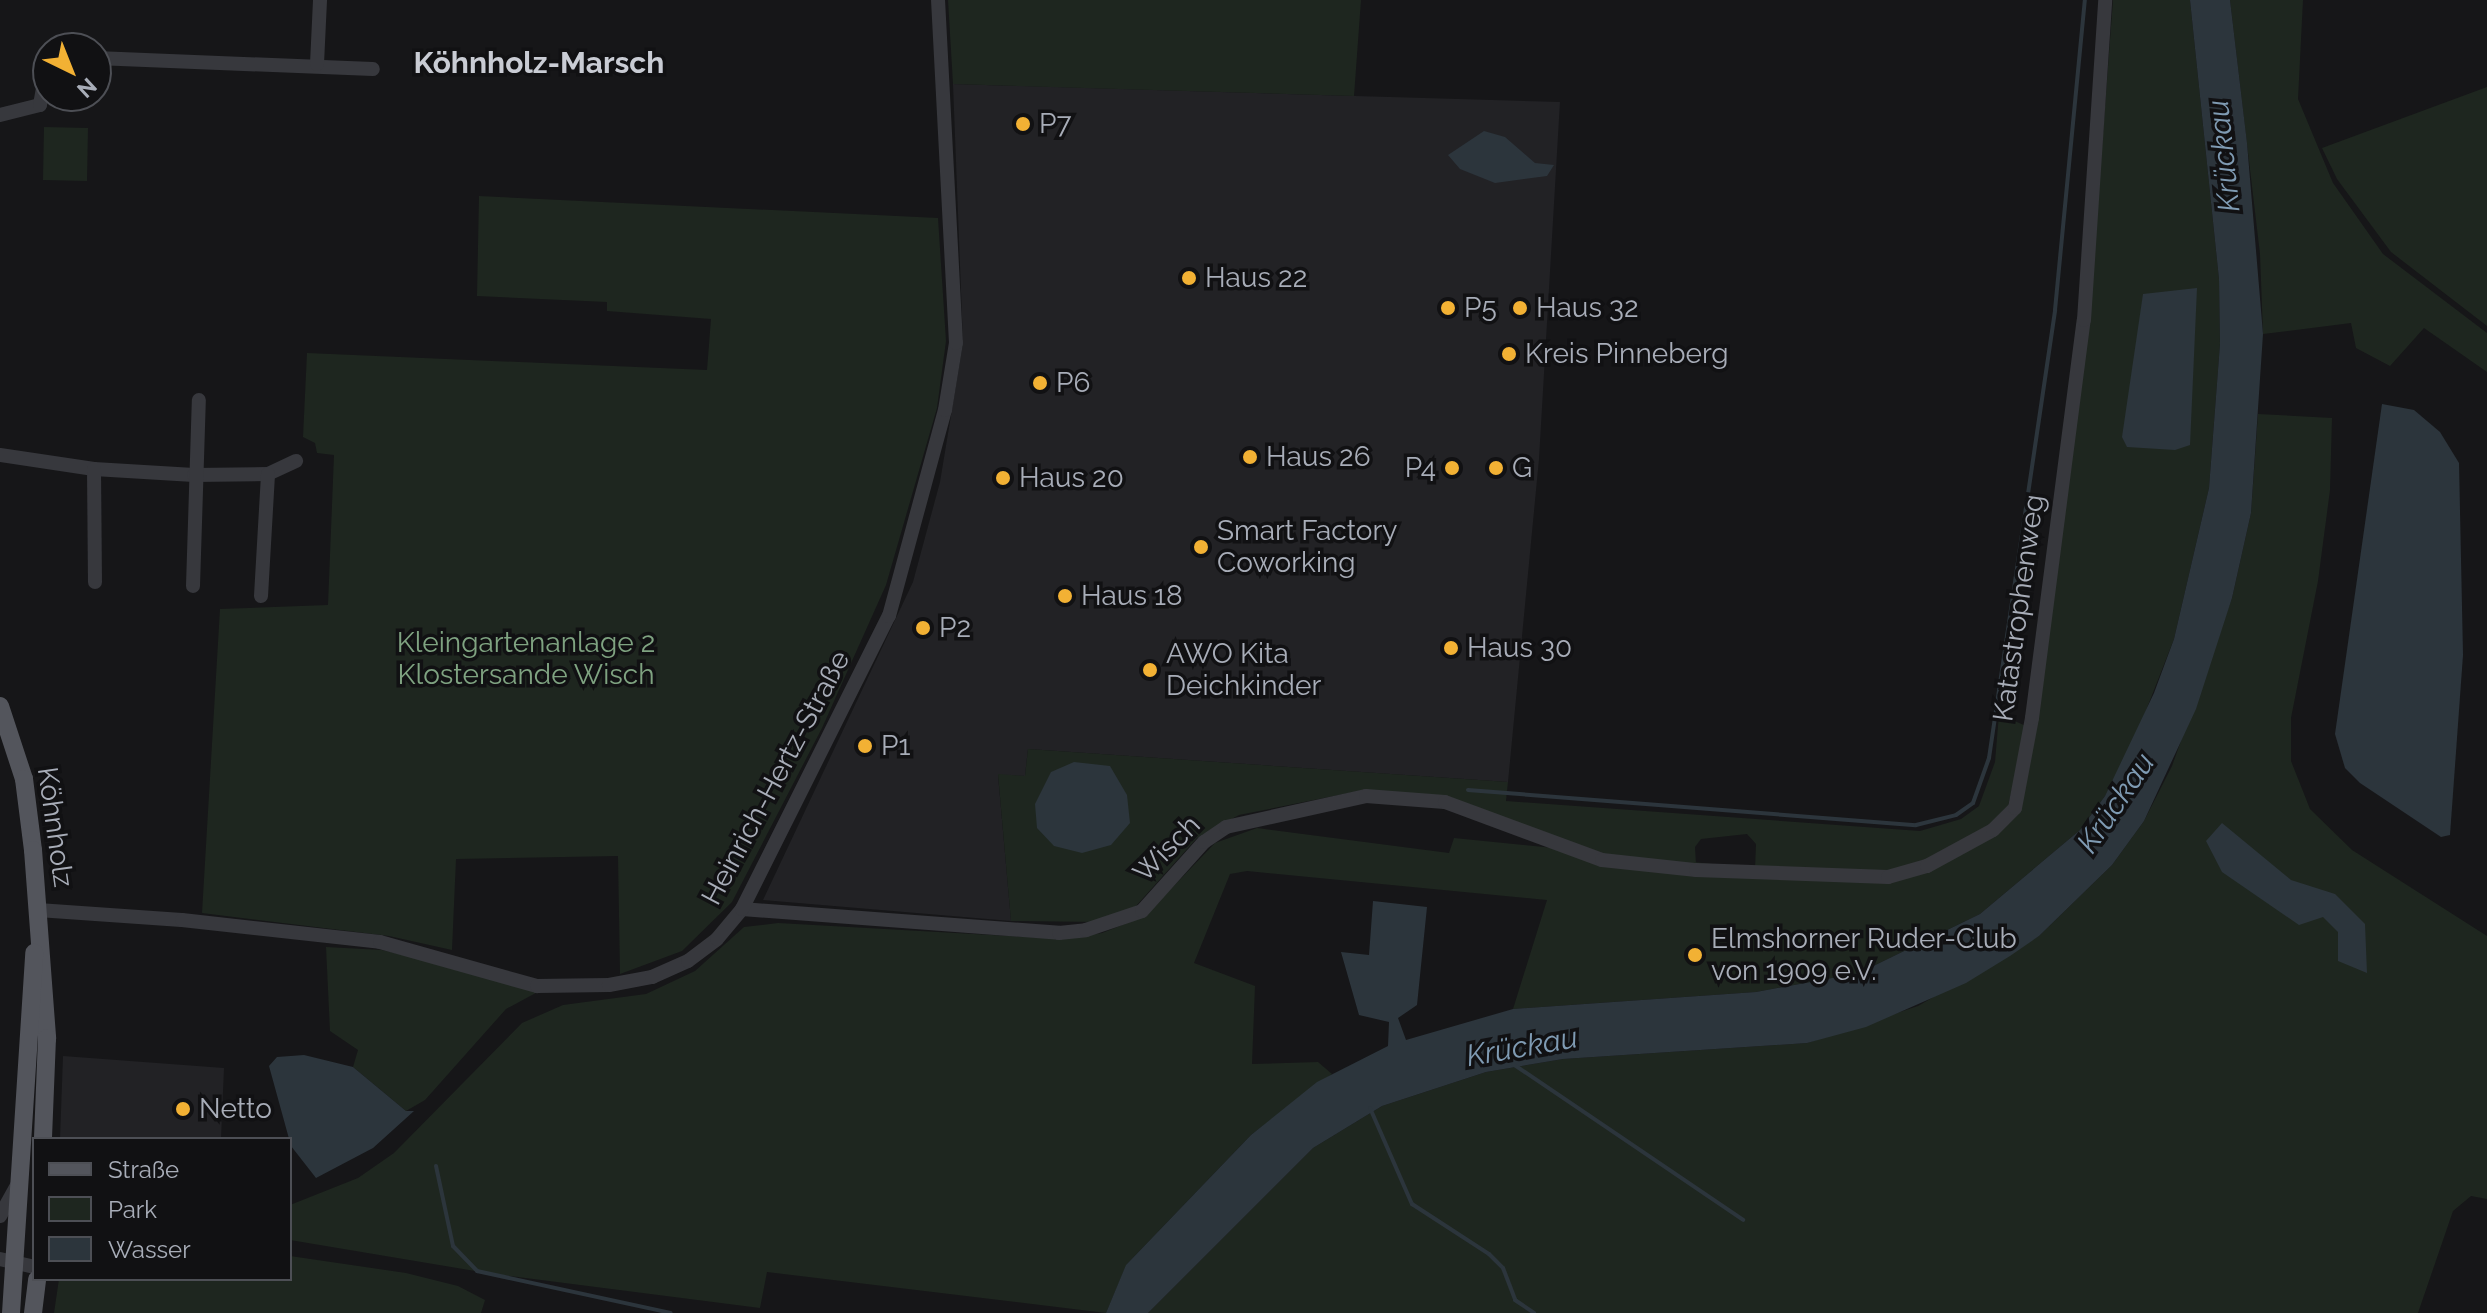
<!DOCTYPE html>
<meta charset="utf-8">
<style>
body{margin:0}
#map{position:relative;width:2487px;height:1313px;overflow:hidden;background:#161618;font-family:Raleway,sans-serif}
div>[style]{position:absolute}
.built>*{inset:0;background:#222225}
.green>*{inset:0;background:#1e261f}
.water>*{inset:0;background:#2c353c}
.stream>*{height:4px;margin:-2px;padding:0 2px;transform-origin:2px;border-radius:2px;background:#2c353c}
.minor>*{height:14px;margin:-7px;padding:0 7px;transform-origin:7px;border-radius:7px;background:#37383d}
.major>*{height:18px;margin:-9px;padding:0 9px;transform-origin:9px;border-radius:9px;background:#53555c}
.dots>*{width:22px;height:22px;translate:-50% -50%;box-sizing:border-box;border:4px solid #111113;border-radius:50%}
span{translate:-50% -50%;white-space:nowrap;text-align:center;line-height:1.15;-webkit-text-stroke:7px #111113;paint-order:stroke}
.poi-label{font-size:28px;color:#a8adb8}
.left{translate:0 -50%;text-align:left}
.right{translate:-100% -50%;text-align:right}
.street-label{font-size:28px;color:#a8adb8}
.park-label{font-size:28px;color:#7fa381}
.neighbourhood-label{font-size:30px;color:#c9ccd4;font-weight:700}
.water-label{font-size:30px;color:#7f9bb3;font-style:italic}
.legend{position:absolute;left:32px;top:1137px;width:260px;height:144px;box-sizing:border-box;background:#111113;border:2px solid #4d4f55;margin:0;padding:10px 14px;list-style:none;font-size:24px;color:#a8adb8}
.legend li{display:flex;align-items:center;gap:16px;height:40px}
.legend b{width:40px;border:2px solid #4d4f55}
.north{position:absolute;left:32px;top:32px;width:80px;height:80px;box-sizing:border-box;background:#111113;border:2px solid #4d4f55;border-radius:50%;rotate:137deg;font-size:22px;font-weight:700;line-height:32px;text-align:center;color:#a8adb8}
.north::after{content:'';display:block;margin:auto;width:28px;height:36px;background:#f2b134;clip-path:polygon(50% 0,100% 100%,50% 72%,0 100%)}
</style>
<div id="map">
<div class="built">
<i style="clip-path:polygon(953px 84px,1560px 102px,1539px 459px,1508px 782px,1028px 749px,1025px 776px,998px 775px,1011px 921px,763px 900px,913px 582px,940px 482px,963px 343px)"></i>
<i style="clip-path:polygon(63px 1056px,224px 1068px,221px 1139px,60px 1139px)"></i>
</div>
<div class="green">
<i style="clip-path:polygon(948px 0,1361px 0,1354px 96px,953px 84px)"></i>
<i style="clip-path:polygon(2113px 0,2190px 0,2219px 279px,2220px 344px,2209px 488px,2174px 639px,2134px 741px,2105px 796px,2080px 830px,1980px 914px,1859px 973px,1756px 992px,1513px 1009px,1547px 900px,1247px 871px,1230px 874px,1194px 963px,1255px 986px,1252px 1064px,1318px 1062px,1332px 1074px,1251px 1135px,1127px 1264px,1106px 1313px,767px 1272px,760px 1308px,487px 1273px,290px 1240px,290px 1205px,358px 1178px,394px 1153px,522px 1023px,563px 1005px,646px 994px,695px 971px,744px 927px,778px 923px,1064px 939px,1102px 933px,1145px 916px,1215px 843px,1257px 828px,1449px 853px,1454px 838px,1891px 882px,1931px 869px,1997px 833px,2020px 811px,2089px 321px)"></i>
<i style="clip-path:polygon(2230px 0,2303px 0,2298px 99px,2333px 183px,2383px 254px,2487px 333px,2487px 372px,2424px 328px,2390px 366px,2356px 348px,2351px 323px,2263px 334px,2260px 254px)"></i>
<i style="clip-path:polygon(2487px 87px,2487px 326px,2391px 252px,2337px 179px,2322px 148px)"></i>
<i style="clip-path:polygon(44px 127px,88px 128px,87px 181px,43px 180px)"></i>
<i style="clip-path:polygon(479px 196px,938px 218px,946px 341px,937px 408px,886px 585px,822px 728px,732px 902px,682px 951px,620px 974px,618px 856px,456px 859px,452px 950px,389px 936px,202px 913px,220px 609px,328px 605px,334px 455px,317px 453px,315px 443px,303px 437px,307px 353px,707px 370px,711px 319px,607px 311px,607px 302px,477px 296px)"></i>
<i style="clip-path:polygon(2258px 414px,2332px 418px,2330px 490px,2318px 581px,2291px 718px,2291px 761px,2310px 809px,2352px 850px,2487px 936px,2487px 1199px,2471px 1196px,2453px 1211px,2418px 1313px,1148px 1313px,1313px 1148px,1382px 1106px,1486px 1072px,1563px 1059px,1807px 1043px,1918px 1006px,2039px 936px,2112px 865px,2144px 821px,2172px 766px,2232px 598px,2251px 513px)"></i>
<i style="clip-path:polygon(1999px 714px,2026px 726px,2007px 811px,1994px 823px,1927px 860px,1884px 872px,1755px 869px,1756px 844px,1747px 834px,1701px 839px,1695px 847px,1696px 864px,1620px 858px,1577px 848px,1450px 797px,1364px 790px,1239px 815px,1197px 838px,1136px 906px,1098px 922px,1011px 921px,998px 774px,1025px 776px,1028px 749px,1508px 782px,1506px 801px,1920px 831px,1961px 819px,1979px 806px,1995px 762px)"></i>
<i style="clip-path:polygon(326px 947px,382px 950px,545px 988px,506px 1009px,425px 1100px,406px 1111px,353px 1067px,358px 1050px,330px 1031px)"></i>
<i style="clip-path:polygon(290px 1256px,406px 1273px,458px 1286px,485px 1300px,481px 1313px,54px 1313px,59px 1279px,290px 1279px)"></i>
</div>
<div class="water">
<i style="clip-path:polygon(2190px 0,2230px 0,2247px 143px,2263px 334px,2251px 513px,2232px 598px,2196px 709px,2144px 821px,2112px 865px,2039px 936px,2010px 956px,1966px 983px,1866px 1027px,1807px 1043px,1563px 1059px,1486px 1072px,1382px 1106px,1313px 1148px,1148px 1313px,1106px 1313px,1126px 1265px,1251px 1135px,1317px 1082px,1388px 1046px,1389px 1022px,1359px 1015px,1341px 952px,1369px 955px,1373px 901px,1427px 907px,1417px 1005px,1398px 1018px,1406px 1040px,1513px 1009px,1756px 992px,1859px 973px,1980px 914px,2080px 830px,2105px 796px,2154px 693px,2174px 639px,2209px 488px,2220px 344px,2219px 279px)"></i>
<i style="clip-path:polygon(1484px 131px,1505px 137px,1535px 163px,1554px 165px,1547px 176px,1495px 183px,1460px 169px,1448px 155px)"></i>
<i style="clip-path:polygon(2197px 288px,2190px 445px,2175px 450px,2127px 447px,2122px 437px,2143px 294px)"></i>
<i style="clip-path:polygon(2382px 404px,2414px 410px,2440px 432px,2459px 463px,2463px 655px,2450px 835px,2441px 837px,2360px 783px,2345px 768px,2335px 734px)"></i>
<i style="clip-path:polygon(1074px 762px,1110px 766px,1127px 795px,1130px 823px,1111px 845px,1082px 853px,1054px 846px,1037px 828px,1035px 804px,1051px 772px)"></i>
<i style="clip-path:polygon(2222px 823px,2291px 880px,2335px 894px,2365px 924px,2367px 973px,2338px 961px,2338px 932px,2323px 917px,2299px 925px,2222px 872px,2206px 841px)"></i>
<i style="clip-path:polygon(304px 1055px,353px 1067px,406px 1111px,414px 1111px,373px 1148px,316px 1178px,291px 1146px,269px 1066px,277px 1057px)"></i>
</div>
<div class="stream">
<i style="left:1468px;top:790px;width:449px;rotate:4.5deg"></i>
<i style="left:1916px;top:825px;width:41px;rotate:-14deg"></i>
<i style="left:1956px;top:815px;width:21px;rotate:-35deg"></i>
<i style="left:1973px;top:803px;width:48px;rotate:-70.4deg"></i>
<i style="left:1989px;top:758px;width:453px;rotate:-81.6deg"></i>
<i style="left:2055px;top:310px;width:311px;rotate:-84.5deg"></i>
<i style="left:1513px;top:1064px;width:278px;rotate:34.1deg"></i>
<i style="left:1370px;top:1108px;width:105px;rotate:66.4deg"></i>
<i style="left:1412px;top:1204px;width:92px;rotate:33deg"></i>
<i style="left:1489px;top:1254px;width:20px;rotate:45deg"></i>
<i style="left:1503px;top:1268px;width:34px;rotate:69deg"></i>
<i style="left:1515px;top:1300px;width:23px;rotate:34deg"></i>
<i style="left:436px;top:1166px;width:82px;rotate:78deg"></i>
<i style="left:453px;top:1246px;width:35px;rotate:46deg"></i>
<i style="left:477px;top:1271px;width:198px;rotate:12.2deg"></i>
</div>
<div class="minor">
<i style="left:96px;top:58px;width:277px;rotate:2.3deg"></i>
<i style="left:317px;top:64px;width:64px;rotate:-87.3deg"></i>
<i style="left:0;top:115px;width:41px;rotate:-14deg"></i>
<i style="left:40px;top:105px;width:46px;rotate:-79.9deg"></i>
<i style="left:0;top:455px;width:95px;rotate:8.5deg"></i>
<i style="left:94px;top:469px;width:100px;rotate:3.4deg"></i>
<i style="left:194px;top:475px;width:74px;rotate:-0.8deg"></i>
<i style="left:268px;top:474px;width:31px;rotate:-25deg"></i>
<i style="left:94px;top:469px;width:113px;rotate:89.5deg"></i>
<i style="left:193px;top:586px;width:186px;rotate:-88.2deg"></i>
<i style="left:261px;top:596px;width:122px;rotate:-86.7deg"></i>
<i style="left:742px;top:909px;width:318px;rotate:4.3deg"></i>
<i style="left:1059px;top:933px;width:27px;rotate:-6deg"></i>
<i style="left:1086px;top:930px;width:59px;rotate:-18.7deg"></i>
<i style="left:1142px;top:911px;width:93px;rotate:-48.1deg"></i>
<i style="left:1204px;top:842px;width:27px;rotate:-34deg"></i>
<i style="left:1226px;top:827px;width:143px;rotate:-12.5deg"></i>
<i style="left:1366px;top:796px;width:79px;rotate:4.3deg"></i>
<i style="left:1445px;top:802px;width:167px;rotate:20.3deg"></i>
<i style="left:1602px;top:860px;width:95px;rotate:6.1deg"></i>
<i style="left:1696px;top:870px;width:192px;rotate:2.1deg"></i>
<i style="left:1888px;top:877px;width:41px;rotate:-15.8deg"></i>
<i style="left:1927px;top:866px;width:75px;rotate:-28.6deg"></i>
<i style="left:1993px;top:830px;width:31px;rotate:-45deg"></i>
<i style="left:2015px;top:808px;width:92px;rotate:-79.3deg"></i>
<i style="left:2032px;top:718px;width:401px;rotate:-82.6deg"></i>
<i style="left:2084px;top:320px;width:321px;rotate:-86.2deg"></i>
<i style="left:38px;top:910px;width:144px;rotate:4deg"></i>
<i style="left:182px;top:920px;width:199px;rotate:6.3deg"></i>
<i style="left:380px;top:942px;width:163px;rotate:15.7deg"></i>
<i style="left:537px;top:986px;width:72px;rotate:-0.8deg"></i>
<i style="left:609px;top:985px;width:44px;rotate:-10.5deg"></i>
<i style="left:652px;top:977px;width:39px;rotate:-24deg"></i>
<i style="left:688px;top:961px;width:36px;rotate:-37deg"></i>
<i style="left:717px;top:939px;width:39px;rotate:-50deg"></i>
<i style="left:742px;top:909px;width:328px;rotate:-63.4deg"></i>
<i style="left:889px;top:616px;width:213px;rotate:-74.8deg"></i>
<i style="left:945px;top:410px;width:68px;rotate:-80.7deg"></i>
<i style="left:956px;top:343px;width:343px;rotate:-93deg"></i>
<i style="left:0;top:1216px;width:37px;rotate:-61deg"></i>
<i style="left:0;top:1259px;width:35px;rotate:13deg"></i>
</div>
<div class="major">
<i style="left:0;top:706px;width:77px;rotate:71.8deg"></i>
<i style="left:24px;top:779px;width:72px;rotate:82.8deg"></i>
<i style="left:33px;top:850px;width:189px;rotate:85.7deg"></i>
<i style="left:47px;top:1038px;width:101px;rotate:92.3deg"></i>
<i style="left:11px;top:1313px;width:361px;rotate:-86.3deg"></i>
<i style="left:33px;top:1313px;width:34px;rotate:-83deg"></i>
</div>
<div class="dots">
<i style="left:1023px;top:124px;background:#f2b134"></i>
<i style="left:1189px;top:278px;background:#f2b134"></i>
<i style="left:1448px;top:308px;background:#f2b134"></i>
<i style="left:1520px;top:308px;background:#f2b134"></i>
<i style="left:1509px;top:354px;background:#f2b134"></i>
<i style="left:1040px;top:383px;background:#f2b134"></i>
<i style="left:1250px;top:457px;background:#f2b134"></i>
<i style="left:1452px;top:468px;background:#f2b134"></i>
<i style="left:1496px;top:468px;background:#f2b134"></i>
<i style="left:1003px;top:478px;background:#f2b134"></i>
<i style="left:1201px;top:547px;background:#f2b134"></i>
<i style="left:1065px;top:596px;background:#f2b134"></i>
<i style="left:923px;top:628px;background:#f2b134"></i>
<i style="left:1451px;top:648px;background:#f2b134"></i>
<i style="left:1150px;top:670px;background:#f2b134"></i>
<i style="left:865px;top:746px;background:#f2b134"></i>
<i style="left:1695px;top:955px;background:#f2b134"></i>
<i style="left:183px;top:1109px;background:#f2b134"></i>
</div>
<div class="poi-label">
<span class="left" style="left:1039px;top:124px">P7</span>
<span class="left" style="left:1205px;top:278px">Haus 22</span>
<span class="left" style="left:1464px;top:308px">P5</span>
<span class="left" style="left:1536px;top:308px">Haus 32</span>
<span class="left" style="left:1525px;top:354px">Kreis Pinneberg</span>
<span class="left" style="left:1056px;top:383px">P6</span>
<span class="left" style="left:1266px;top:457px">Haus 26</span>
<span class="right" style="left:1436px;top:468px">P4</span>
<span class="left" style="left:1512px;top:468px">G</span>
<span class="left" style="left:1019px;top:478px">Haus 20</span>
<span class="left" style="left:1217px;top:547px">Smart Factory<br>Coworking</span>
<span class="left" style="left:1081px;top:596px">Haus 18</span>
<span class="left" style="left:939px;top:628px">P2</span>
<span class="left" style="left:1467px;top:648px">Haus 30</span>
<span class="left" style="left:1166px;top:670px">AWO Kita<br>Deichkinder</span>
<span class="left" style="left:881px;top:746px">P1</span>
<span class="left" style="left:1711px;top:955px">Elmshorner Ruder-Club<br>von 1909 e.V.</span>
<span class="left" style="left:199px;top:1109px">Netto</span>
</div>
<div class="street-label">
<span style="left:2019px;top:608px;rotate:-82deg">Katastrophenweg</span>
<span style="left:776px;top:778px;rotate:-62deg">Heinrich-Hertz-Straße</span>
<span style="left:55px;top:827px;rotate:82deg">Köhnholz</span>
<span style="left:1167px;top:849px;rotate:-45deg">Wisch</span>
</div>
<div class="park-label">
<span style="left:526px;top:659px">Kleingartenanlage 2<br>Klostersande Wisch</span>
</div>
<div class="neighbourhood-label">
<span style="left:539px;top:63px">Köhnholz-Marsch</span>
</div>
<div class="water-label">
<span style="left:2224px;top:156px;rotate:-96deg">Krückau</span>
<span style="left:2116px;top:803px;rotate:-56deg">Krückau</span>
<span style="left:1522px;top:1047px;rotate:-10deg">Krückau</span>
</div>
<ul class="legend">
<li><b style="height:10px;background:#53555c"></b>Straße</li>
<li><b style="height:22px;background:#1e261f"></b>Park</li>
<li><b style="height:22px;background:#2c353c"></b>Wasser</li>
</ul>
<div class="north">N</div>
</div>
